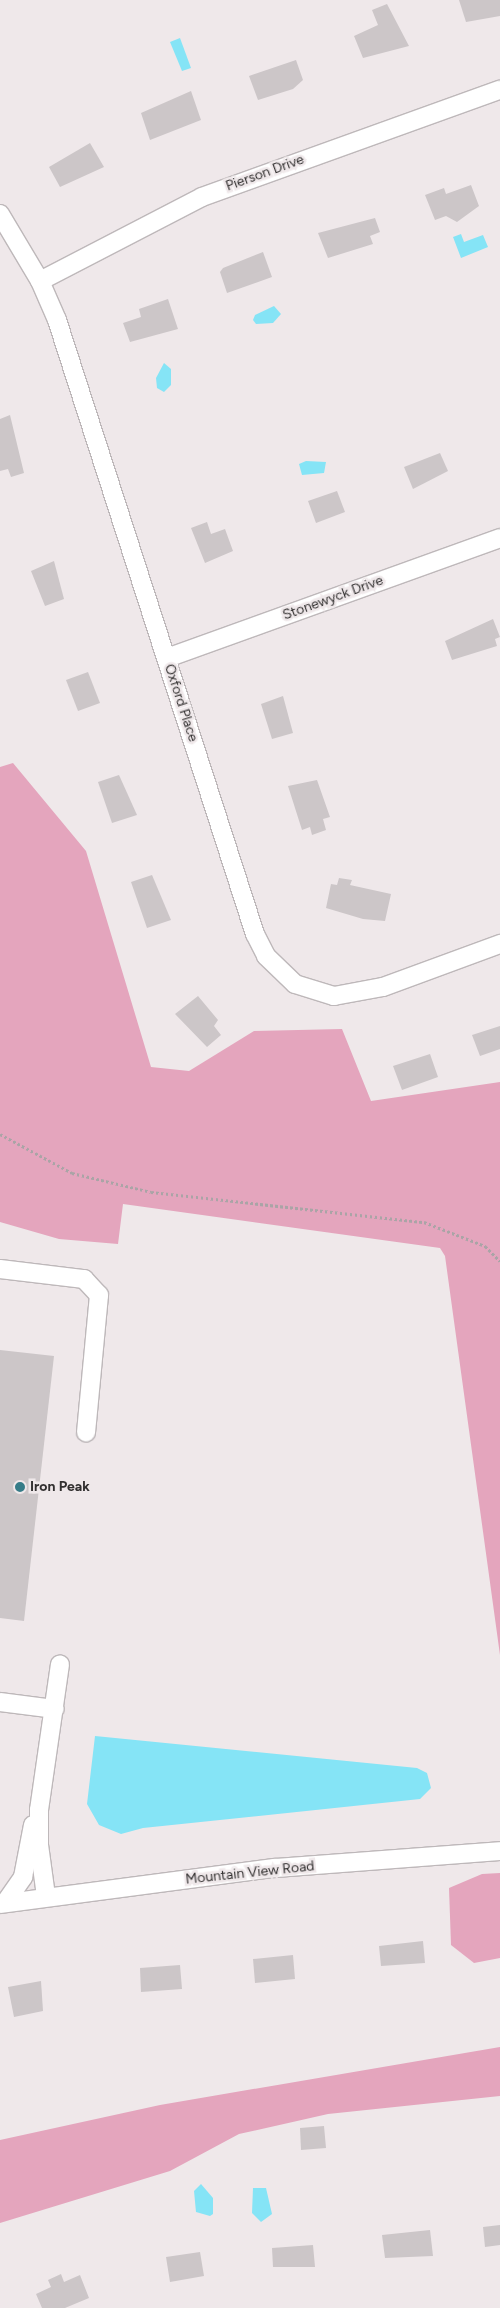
<!DOCTYPE html>
<style>
body{margin:0}
#map{position:relative;width:500px;height:2308px;overflow:hidden;background:#efe8ea;font-family:Figtree,sans-serif}
div>[style]{position:absolute}
.green>*{inset:0;background:#e4a5bd}
.water>*{inset:0;background:#85e4f6}
.building>*{inset:0;background:#ccc6c8}
.path>*{height:3px;margin-top:-1.5px;transform-origin:0;background:repeating-linear-gradient(90deg,#aaa4a6 0 2.5px,transparent 0 5px)}
.roads{filter:drop-shadow(1px 0 #beb8ba) drop-shadow(-1px 0 #beb8ba) drop-shadow(0 1px #beb8ba) drop-shadow(0 -1px #beb8ba)}
.minor>*{height:18px;margin:-9px;padding:0 9px;transform-origin:9px;border-radius:9px;background:#fff}
.dots>*{width:14px;height:14px;translate:-50% -50%;box-sizing:border-box;border:2px solid #efe8ea;border-radius:50%}
span{translate:-50% -50%;white-space:nowrap;text-align:center;line-height:1.15;-webkit-text-stroke:5px #efe8ea;paint-order:stroke}
.street-label{font-size:14px;color:#323030}
.poi-label{font-size:14px;color:#323030;font-weight:700}
.left{translate:0 -50%;text-align:left}
</style>
<div id="map">
<div class="green">
<i style="clip-path:polygon(13px 763px,86px 851px,151px 1067px,189px 1071px,254px 1031px,342px 1029px,371px 1101px,500px 1082px,500px 1655px,445px 1256px,440px 1248px,123px 1204px,118px 1244px,59px 1239px,0 1222px,0 767px)"></i>
<i style="clip-path:polygon(500px 1873px,500px 1958px,474px 1963px,451px 1945px,449px 1888px,482px 1874px)"></i>
<i style="clip-path:polygon(500px 2047px,500px 2096px,328px 2114px,239px 2134px,170px 2171px,0 2223px,0 2140px,160px 2105px)"></i>
</div>
<div class="water">
<i style="clip-path:polygon(180px 38px,191px 68px,182px 71px,170px 42px)"></i>
<i style="clip-path:polygon(461px 234px,464px 242px,483px 235px,488px 247px,461px 258px,453px 237px)"></i>
<i style="clip-path:polygon(274px 306px,281px 314px,273px 323px,256px 324px,253px 320px,255px 315px)"></i>
<i style="clip-path:polygon(164px 363px,171px 369px,171px 385px,164px 392px,157px 388px,156px 378px)"></i>
<i style="clip-path:polygon(306px 461px,326px 462px,324px 473px,302px 475px,299px 464px)"></i>
<i style="clip-path:polygon(95px 1736px,417px 1768px,427px 1773px,431px 1788px,420px 1799px,143px 1828px,121px 1834px,99px 1825px,87px 1804px)"></i>
<i style="clip-path:polygon(201px 2184px,213px 2198px,213px 2214px,210px 2216px,196px 2212px,194px 2191px)"></i>
<i style="clip-path:polygon(253px 2188px,266px 2188px,272px 2214px,261px 2222px,252px 2213px)"></i>
</div>
<div class="building">
<i style="clip-path:polygon(459px 0,500px 0,500px 16px,466px 22px)"></i>
<i style="clip-path:polygon(387px 4px,409px 46px,363px 58px,354px 36px,378px 25px,372px 10px)"></i>
<i style="clip-path:polygon(296px 60px,303px 80px,293px 89px,258px 100px,249px 76px)"></i>
<i style="clip-path:polygon(191px 91px,201px 120px,150px 140px,141px 113px)"></i>
<i style="clip-path:polygon(90px 143px,104px 167px,60px 187px,49px 167px)"></i>
<i style="clip-path:polygon(471px 185px,479px 206px,457px 222px,446px 216px,435px 220px,425px 195px,444px 188px,446px 194px)"></i>
<i style="clip-path:polygon(375px 218px,380px 232px,370px 236px,373px 244px,328px 258px,318px 233px)"></i>
<i style="clip-path:polygon(263px 252px,272px 277px,227px 293px,220px 272px,223px 268px)"></i>
<i style="clip-path:polygon(168px 299px,178px 329px,130px 342px,123px 323px,141px 317px,139px 309px)"></i>
<i style="clip-path:polygon(10px 415px,24px 473px,11px 477px,8px 469px,0 471px,0 419px)"></i>
<i style="clip-path:polygon(440px 453px,448px 471px,413px 489px,404px 467px)"></i>
<i style="clip-path:polygon(337px 491px,345px 512px,316px 523px,308px 501px)"></i>
<i style="clip-path:polygon(207px 522px,211px 534px,225px 529px,233px 551px,205px 563px,191px 528px)"></i>
<i style="clip-path:polygon(54px 561px,64px 599px,45px 606px,31px 571px)"></i>
<i style="clip-path:polygon(493px 619px,500px 637px,495px 639px,497px 646px,452px 660px,445px 641px)"></i>
<i style="clip-path:polygon(88px 672px,100px 703px,78px 711px,66px 680px)"></i>
<i style="clip-path:polygon(283px 696px,293px 733px,272px 739px,261px 704px)"></i>
<i style="clip-path:polygon(119px 775px,137px 815px,112px 823px,98px 782px)"></i>
<i style="clip-path:polygon(317px 780px,330px 817px,323px 819px,326px 830px,312px 835px,310px 827px,302px 830px,288px 786px)"></i>
<i style="clip-path:polygon(152px 875px,171px 920px,147px 928px,131px 882px)"></i>
<i style="clip-path:polygon(339px 878px,352px 880px,350px 885px,391px 894px,385px 921px,363px 919px,326px 908px,331px 884px,337px 885px)"></i>
<i style="clip-path:polygon(198px 996px,218px 1020px,214px 1026px,221px 1035px,207px 1047px,175px 1014px)"></i>
<i style="clip-path:polygon(500px 1026px,500px 1049px,480px 1056px,472px 1035px)"></i>
<i style="clip-path:polygon(430px 1054px,438px 1077px,402px 1090px,393px 1066px)"></i>
<i style="clip-path:polygon(0 1350px,54px 1356px,24px 1621px,0 1618px)"></i>
<i style="clip-path:polygon(423px 1941px,425px 1963px,381px 1966px,379px 1946px)"></i>
<i style="clip-path:polygon(293px 1955px,295px 1979px,255px 1983px,253px 1959px)"></i>
<i style="clip-path:polygon(180px 1965px,182px 1989px,141px 1992px,140px 1968px)"></i>
<i style="clip-path:polygon(41px 1981px,43px 2011px,14px 2017px,8px 1987px)"></i>
<i style="clip-path:polygon(324px 2126px,326px 2148px,301px 2150px,300px 2128px)"></i>
<i style="clip-path:polygon(500px 2225px,500px 2245px,485px 2247px,483px 2227px)"></i>
<i style="clip-path:polygon(430px 2230px,433px 2256px,385px 2258px,382px 2235px)"></i>
<i style="clip-path:polygon(313px 2245px,315px 2267px,273px 2267px,272px 2248px)"></i>
<i style="clip-path:polygon(200px 2252px,204px 2276px,170px 2282px,166px 2257px)"></i>
<i style="clip-path:polygon(61px 2274px,64px 2282px,80px 2275px,89px 2298px,65px 2308px,42px 2308px,36px 2294px,51px 2287px,48px 2280px)"></i>
</div>
<div class="path">
<i style="left:0;top:1134px;width:82px;rotate:28.4deg"></i>
<i style="left:72px;top:1173px;width:81px;rotate:13.5deg"></i>
<i style="left:151px;top:1192px;width:275px;rotate:6.3deg"></i>
<i style="left:424px;top:1222px;width:66px;rotate:21.5deg"></i>
<i style="left:485px;top:1246px;width:21px;rotate:45deg"></i>
</div>
<div class="roads">
<div class="minor">
<i style="left:0;top:214px;width:78px;rotate:59.2deg"></i>
<i style="left:40px;top:281px;width:43px;rotate:66.4deg"></i>
<i style="left:57px;top:320px;width:645px;rotate:72.13deg"></i>
<i style="left:255px;top:934px;width:25px;rotate:63deg"></i>
<i style="left:266px;top:956px;width:40px;rotate:44deg"></i>
<i style="left:295px;top:984px;width:41px;rotate:17.1deg"></i>
<i style="left:334px;top:996px;width:50px;rotate:-10.4deg"></i>
<i style="left:383px;top:987px;width:125px;rotate:-20.2deg"></i>
<i style="left:40px;top:281px;width:182px;rotate:-27.4deg"></i>
<i style="left:202px;top:197px;width:317px;rotate:-19.8deg"></i>
<i style="left:167px;top:658px;width:354px;rotate:-19.8deg"></i>
<i style="left:0;top:1269px;width:85px;rotate:6.8deg"></i>
<i style="left:84px;top:1279px;width:22px;rotate:47deg"></i>
<i style="left:99px;top:1295px;width:138px;rotate:95.4deg"></i>
<i style="left:0;top:1702px;width:55px;rotate:7.3deg"></i>
<i style="left:46px;top:1896px;width:51px;rotate:-97.8deg"></i>
<i style="left:39px;top:1845px;width:35px;rotate:-90deg"></i>
<i style="left:39px;top:1810px;width:147px;rotate:-81.8deg"></i>
<i style="left:5px;top:1903px;width:32px;rotate:-55deg"></i>
<i style="left:23px;top:1877px;width:53px;rotate:-79.1deg"></i>
<i style="left:0;top:1904px;width:277px;rotate:-7.5deg"></i>
<i style="left:275px;top:1868px;width:226px;rotate:-4.3deg"></i>
</div>
</div>
<div class="dots">
<i style="left:20px;top:1487px;background:#367c88"></i>
</div>
<div class="street-label">
<span style="left:265px;top:173px;rotate:-20deg">Pierson Drive</span>
<span style="left:333px;top:598px;rotate:-20deg">Stonewyck Drive</span>
<span style="left:181px;top:703px;rotate:72deg">Oxford Place</span>
<span style="left:250px;top:1873px;rotate:-6deg">Mountain View Road</span>
</div>
<div class="poi-label">
<span class="left" style="left:30px;top:1487px">Iron Peak</span>
</div>
</div>
